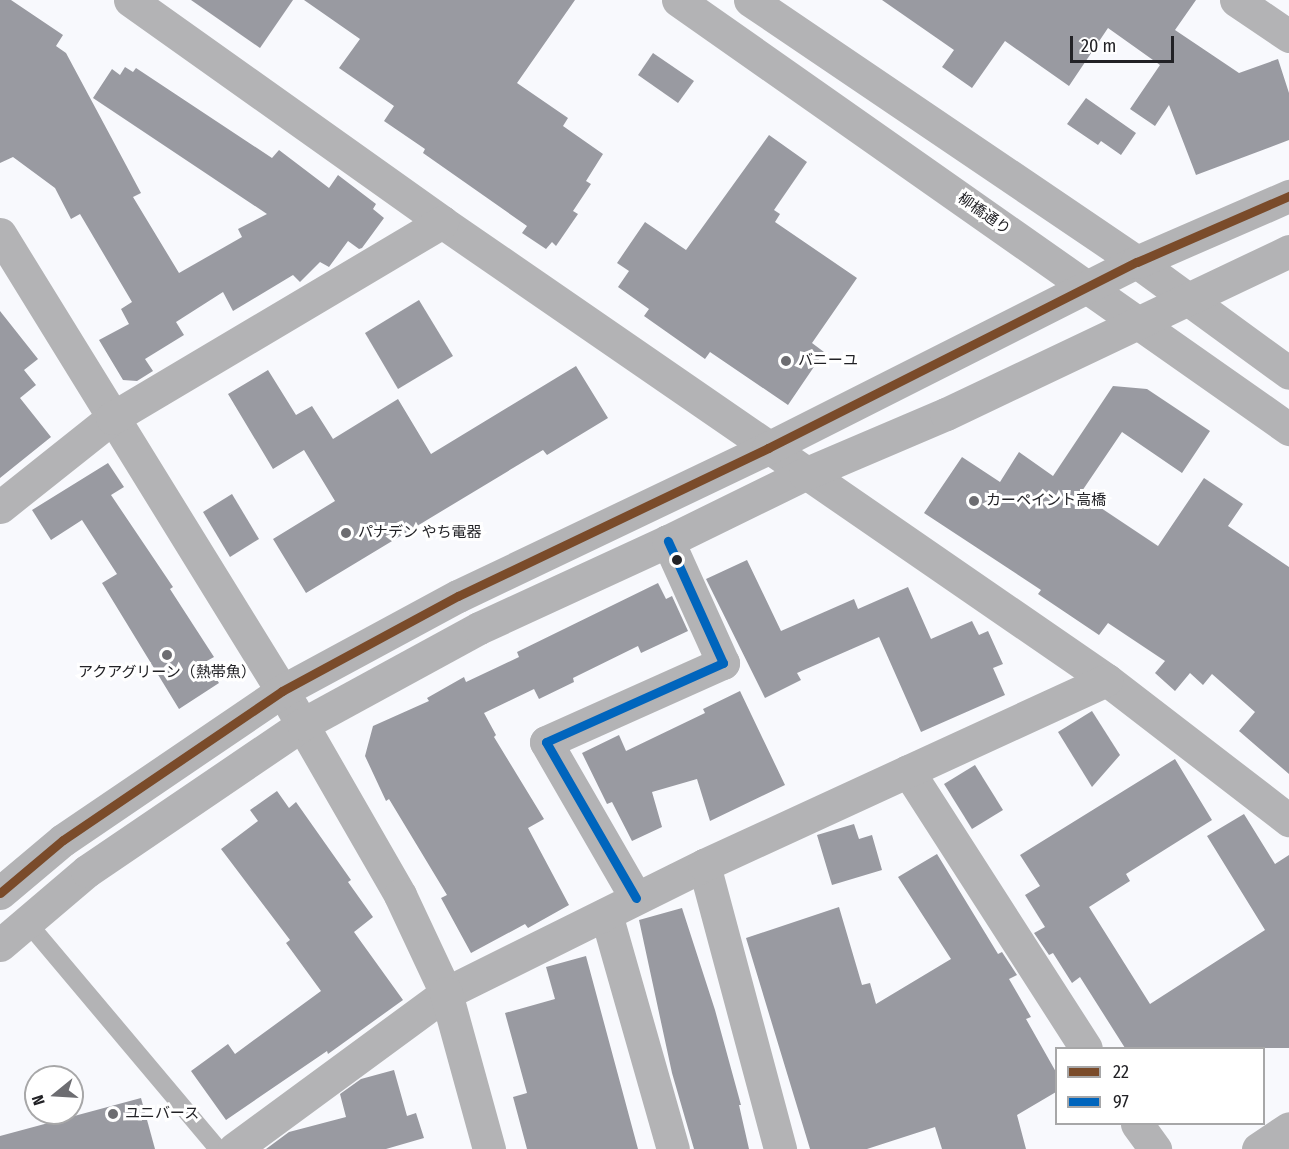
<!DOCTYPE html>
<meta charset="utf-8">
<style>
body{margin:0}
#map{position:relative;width:1289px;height:1149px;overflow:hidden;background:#f8f9fd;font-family:"Fira Sans Condensed","Noto Sans JP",sans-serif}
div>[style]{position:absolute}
.building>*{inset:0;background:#999aa1}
.service>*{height:18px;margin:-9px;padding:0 9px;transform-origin:9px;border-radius:9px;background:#b3b3b5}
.minor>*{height:33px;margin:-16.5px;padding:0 16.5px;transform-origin:16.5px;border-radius:16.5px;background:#b3b3b5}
.tertiary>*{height:33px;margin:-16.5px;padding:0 16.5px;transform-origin:16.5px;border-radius:16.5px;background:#b3b3b5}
.bus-1>*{height:9px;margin:-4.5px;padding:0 4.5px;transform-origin:4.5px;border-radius:4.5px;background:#7a4b2a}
.bus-2>*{height:9px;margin:-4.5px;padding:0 4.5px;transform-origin:4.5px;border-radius:4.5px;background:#0065bd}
.dots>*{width:16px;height:16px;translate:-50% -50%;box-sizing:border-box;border:3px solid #fff;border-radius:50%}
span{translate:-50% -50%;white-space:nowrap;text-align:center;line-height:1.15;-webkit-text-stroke:6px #fff;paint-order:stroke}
.street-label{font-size:15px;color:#222226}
.poi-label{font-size:15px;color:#222226}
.left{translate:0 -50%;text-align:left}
.legend{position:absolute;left:1055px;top:1047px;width:210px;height:78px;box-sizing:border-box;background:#fff;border:2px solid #a7a7a8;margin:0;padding:8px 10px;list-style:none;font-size:18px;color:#222226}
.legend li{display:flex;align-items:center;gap:12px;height:30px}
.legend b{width:30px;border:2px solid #a7a7a8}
.north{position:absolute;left:24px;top:1065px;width:60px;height:60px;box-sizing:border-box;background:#fff;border:2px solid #a7a7a8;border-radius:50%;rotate:252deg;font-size:16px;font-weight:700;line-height:24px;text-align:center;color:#222226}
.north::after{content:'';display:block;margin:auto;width:21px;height:27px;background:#6d6d71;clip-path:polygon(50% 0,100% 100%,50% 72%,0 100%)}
.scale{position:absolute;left:1070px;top:36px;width:104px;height:27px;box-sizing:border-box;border:3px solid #222226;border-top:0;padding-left:8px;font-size:18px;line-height:21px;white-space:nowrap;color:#222226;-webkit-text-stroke:4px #fff;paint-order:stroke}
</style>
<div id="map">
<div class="building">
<i style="clip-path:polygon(0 0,11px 0,63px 35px,56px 46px,66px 53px,141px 193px,133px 197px,179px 273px,242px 237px,238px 229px,267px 214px,93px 98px,112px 69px,120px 75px,125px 67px,133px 72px,136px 68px,272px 158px,279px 150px,329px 188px,338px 175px,376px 204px,373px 209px,384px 218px,362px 248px,359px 249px,348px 241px,329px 267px,320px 262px,300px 282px,293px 275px,233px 311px,223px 292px,176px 322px,184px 335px,145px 359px,153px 371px,137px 381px,123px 380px,99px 340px,129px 324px,121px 309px,132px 302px,80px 214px,71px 219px,55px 188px,13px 157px,0 163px)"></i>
<i style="clip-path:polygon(191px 0,293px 0,260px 48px)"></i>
<i style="clip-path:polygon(304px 0,575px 0,517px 83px,568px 118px,563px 126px,603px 154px,586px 181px,591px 184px,573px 211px,578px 214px,556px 246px,552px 242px,546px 249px,522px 233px,527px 226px,423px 153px,425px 149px,384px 121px,394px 106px,339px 68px,360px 39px)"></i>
<i style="clip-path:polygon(882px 0,1196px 0,1175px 30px,1239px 73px,1278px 59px,1289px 93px,1289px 140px,1196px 175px,1169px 105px,1155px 126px,1130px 109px,1160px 65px,1108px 28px,1069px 86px,1005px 41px,972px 88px,942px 67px,954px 50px)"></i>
<i style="clip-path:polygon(653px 53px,694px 81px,678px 103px,638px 75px)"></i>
<i style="clip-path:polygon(1086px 98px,1136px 133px,1121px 155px,1101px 141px,1098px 145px,1067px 124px)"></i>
<i style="clip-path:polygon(769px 135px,807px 162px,774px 210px,780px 214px,775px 222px,857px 278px,812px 343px,824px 352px,788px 405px,710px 352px,705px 359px,644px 316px,649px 309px,618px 287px,629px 271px,617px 263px,645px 222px,686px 250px)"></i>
<i style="clip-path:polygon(419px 300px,453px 356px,398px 389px,365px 333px)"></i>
<i style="clip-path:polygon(0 311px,38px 359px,24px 370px,36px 385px,20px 398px,51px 437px,0 478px)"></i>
<i style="clip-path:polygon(576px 366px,608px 418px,547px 455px,543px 450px,306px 593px,273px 539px,335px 501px,304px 450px,273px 469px,228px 394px,268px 370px,296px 415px,312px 406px,333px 439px,398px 399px,431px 454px)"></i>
<i style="clip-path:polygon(1113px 386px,1147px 389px,1210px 431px,1182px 473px,1122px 432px,1080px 494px,1158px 546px,1204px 478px,1243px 504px,1228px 526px,1289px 567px,1289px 774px,1239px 731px,1255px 712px,1212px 674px,1203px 685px,1190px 673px,1175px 691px,1155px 673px,1165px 661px,1108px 623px,1099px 635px,1038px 594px,1041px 590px,924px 513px,962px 457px,1000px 482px,1019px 452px,1053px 476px)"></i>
<i style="clip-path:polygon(108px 463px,124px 487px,111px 495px,173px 587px,170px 589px,214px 657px,205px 662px,219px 683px,179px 709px,102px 583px,117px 574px,82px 520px,51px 540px,32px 510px)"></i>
<i style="clip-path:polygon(232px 494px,259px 539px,230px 557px,203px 512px)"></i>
<i style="clip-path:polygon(747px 560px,781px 631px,854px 599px,858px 609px,908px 587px,931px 639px,972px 621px,979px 635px,988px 631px,1003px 664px,993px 668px,1005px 695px,921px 732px,879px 637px,797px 673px,801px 680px,765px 698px,706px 579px)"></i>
<i style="clip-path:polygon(658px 583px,666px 599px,672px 596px,688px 631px,641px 653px,638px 646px,573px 678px,574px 682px,539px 699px,534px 689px,484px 713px,496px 735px,494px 737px,544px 819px,528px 828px,569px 905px,528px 928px,525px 924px,471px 953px,441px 898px,447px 895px,389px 799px,386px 801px,365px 756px,373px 726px,429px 701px,427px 698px,464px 677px,466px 682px,519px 657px,517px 652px)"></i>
<i style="clip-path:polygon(740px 691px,785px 785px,710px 821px,697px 779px,652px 792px,662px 827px,632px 841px,612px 802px,607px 804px,582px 753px,619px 735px,626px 751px,705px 713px,703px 709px)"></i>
<i style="clip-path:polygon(1092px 711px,1120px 755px,1092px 787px,1058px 732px)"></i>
<i style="clip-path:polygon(1175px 759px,1212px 820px,1126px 874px,1130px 881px,1089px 907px,1150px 1004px,1265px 930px,1207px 836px,1244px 814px,1275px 864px,1289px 855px,1289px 1048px,1125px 1048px,1080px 977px,1072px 983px,1053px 953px,1049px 955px,1034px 933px,1045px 927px,1025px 895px,1040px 886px,1020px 855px)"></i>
<i style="clip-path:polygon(975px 765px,1003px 810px,972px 829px,944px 784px)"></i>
<i style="clip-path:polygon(277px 791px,289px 808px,296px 802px,351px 880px,348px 882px,373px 917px,354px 932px,403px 1000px,328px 1054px,327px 1051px,226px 1120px,191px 1071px,228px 1044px,235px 1054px,321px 991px,286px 943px,290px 940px,221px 849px,258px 821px,250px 810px)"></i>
<i style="clip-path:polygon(854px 824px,859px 839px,872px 835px,882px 870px,832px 885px,817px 835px)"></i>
<i style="clip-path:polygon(937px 854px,998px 954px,1002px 952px,1017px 975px,1009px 979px,1031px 1017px,1026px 1019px,1056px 1072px,1056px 1092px,1017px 1115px,1026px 1149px,942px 1149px,935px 1127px,867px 1149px,810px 1149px,746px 938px,839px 907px,862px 985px,870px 983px,876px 1004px,951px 959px,898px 877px)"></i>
<i style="clip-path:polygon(682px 908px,715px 1010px,741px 1105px,739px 1105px,749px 1149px,694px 1149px,672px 1073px,639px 920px)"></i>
<i style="clip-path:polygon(586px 956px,638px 1149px,527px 1149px,513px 1097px,527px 1093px,505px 1013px,555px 999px,546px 967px)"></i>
<i style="clip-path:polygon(394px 1070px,407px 1116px,416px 1113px,424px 1138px,386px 1149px,266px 1149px,289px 1132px,346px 1117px,340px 1094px,361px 1079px)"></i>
<i style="clip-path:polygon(141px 1098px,155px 1149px,0 1149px,0 1136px)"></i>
</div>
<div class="service">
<i style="left:27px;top:922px;width:297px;rotate:49.9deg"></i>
</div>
<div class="minor">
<i style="left:130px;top:0;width:383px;rotate:35.4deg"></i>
<i style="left:442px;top:222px;width:807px;rotate:34.56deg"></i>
<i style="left:1107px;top:680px;width:230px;rotate:37.6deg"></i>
<i style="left:1236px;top:0;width:64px;rotate:34.2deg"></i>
<i style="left:0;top:234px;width:537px;rotate:58.32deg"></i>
<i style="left:0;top:507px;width:143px;rotate:-38.5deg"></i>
<i style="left:112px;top:418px;width:384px;rotate:-30.7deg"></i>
<i style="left:908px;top:771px;width:329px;rotate:57.3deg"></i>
<i style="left:704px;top:865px;width:294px;rotate:75deg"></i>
<i style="left:636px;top:898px;width:180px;rotate:-120deg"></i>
<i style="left:546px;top:742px;width:194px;rotate:-24.1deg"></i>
<i style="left:723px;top:663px;width:134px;rotate:-114.3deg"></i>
<i style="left:606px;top:914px;width:244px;rotate:74.1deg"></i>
<i style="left:1137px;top:1124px;width:31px;rotate:54deg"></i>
<i style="left:234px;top:1149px;width:263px;rotate:-36.3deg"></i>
<i style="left:446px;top:993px;width:288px;rotate:-26.4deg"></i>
<i style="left:704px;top:865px;width:443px;rotate:-24.7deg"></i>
<i style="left:1258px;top:1149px;width:37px;rotate:-34deg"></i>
</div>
<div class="tertiary">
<i style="left:678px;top:0;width:747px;rotate:35.07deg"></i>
<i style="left:750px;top:0;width:467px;rotate:34.1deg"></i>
<i style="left:1137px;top:262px;width:188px;rotate:36.1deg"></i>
<i style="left:292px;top:707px;width:217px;rotate:60.1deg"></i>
<i style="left:400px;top:895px;width:108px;rotate:64.9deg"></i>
<i style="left:446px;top:993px;width:162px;rotate:74.6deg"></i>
<i style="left:0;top:893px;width:82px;rotate:-40.1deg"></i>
<i style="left:63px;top:840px;width:265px;rotate:-34.2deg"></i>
<i style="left:282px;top:691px;width:200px;rotate:-28.4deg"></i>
<i style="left:458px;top:596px;width:344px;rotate:-25.5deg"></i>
<i style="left:768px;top:448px;width:413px;rotate:-26.8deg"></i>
<i style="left:1137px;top:262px;width:166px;rotate:-23.5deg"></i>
<i style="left:0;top:945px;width:114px;rotate:-40.4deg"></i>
<i style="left:87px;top:871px;width:261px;rotate:-34.2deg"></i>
<i style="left:303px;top:724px;width:200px;rotate:-28.6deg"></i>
<i style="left:479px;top:628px;width:208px;rotate:-24.7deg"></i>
<i style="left:668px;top:541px;width:153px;rotate:-26.1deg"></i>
<i style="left:805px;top:474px;width:153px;rotate:-23.1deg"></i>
<i style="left:946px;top:414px;width:380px;rotate:-25.4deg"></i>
</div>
<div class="bus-1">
<i style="left:0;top:893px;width:82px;rotate:-40.1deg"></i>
<i style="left:63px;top:840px;width:265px;rotate:-34.2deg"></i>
<i style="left:282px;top:691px;width:200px;rotate:-28.4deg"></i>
<i style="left:458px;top:596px;width:344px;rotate:-25.5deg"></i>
<i style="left:768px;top:448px;width:413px;rotate:-26.8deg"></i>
<i style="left:1137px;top:262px;width:166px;rotate:-23.5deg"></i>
</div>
<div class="bus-2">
<i style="left:636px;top:898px;width:180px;rotate:-120deg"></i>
<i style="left:546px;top:742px;width:194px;rotate:-24.1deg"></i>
<i style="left:723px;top:663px;width:134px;rotate:-114.3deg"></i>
</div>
<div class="dots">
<i style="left:786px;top:361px;background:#6d6d71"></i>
<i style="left:974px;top:501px;background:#6d6d71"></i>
<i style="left:346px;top:533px;background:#6d6d71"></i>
<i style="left:677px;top:560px;background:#222226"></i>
<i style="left:167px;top:655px;background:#6d6d71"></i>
<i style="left:113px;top:1114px;background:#6d6d71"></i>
</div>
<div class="street-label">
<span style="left:984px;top:214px;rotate:35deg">柳橋通り</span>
</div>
<div class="poi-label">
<span class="left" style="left:798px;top:361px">バニーユ</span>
<span class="left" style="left:986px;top:501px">カーペイント高橋</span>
<span class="left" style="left:358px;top:533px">パナデン やち電器</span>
<span style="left:167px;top:673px">アクアグリーン（熱帯魚）</span>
<span class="left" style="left:125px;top:1114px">ユニバース</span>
</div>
<ul class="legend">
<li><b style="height:8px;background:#7a4b2a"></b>22</li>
<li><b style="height:8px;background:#0065bd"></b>97</li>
</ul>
<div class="north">N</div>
<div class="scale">20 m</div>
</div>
